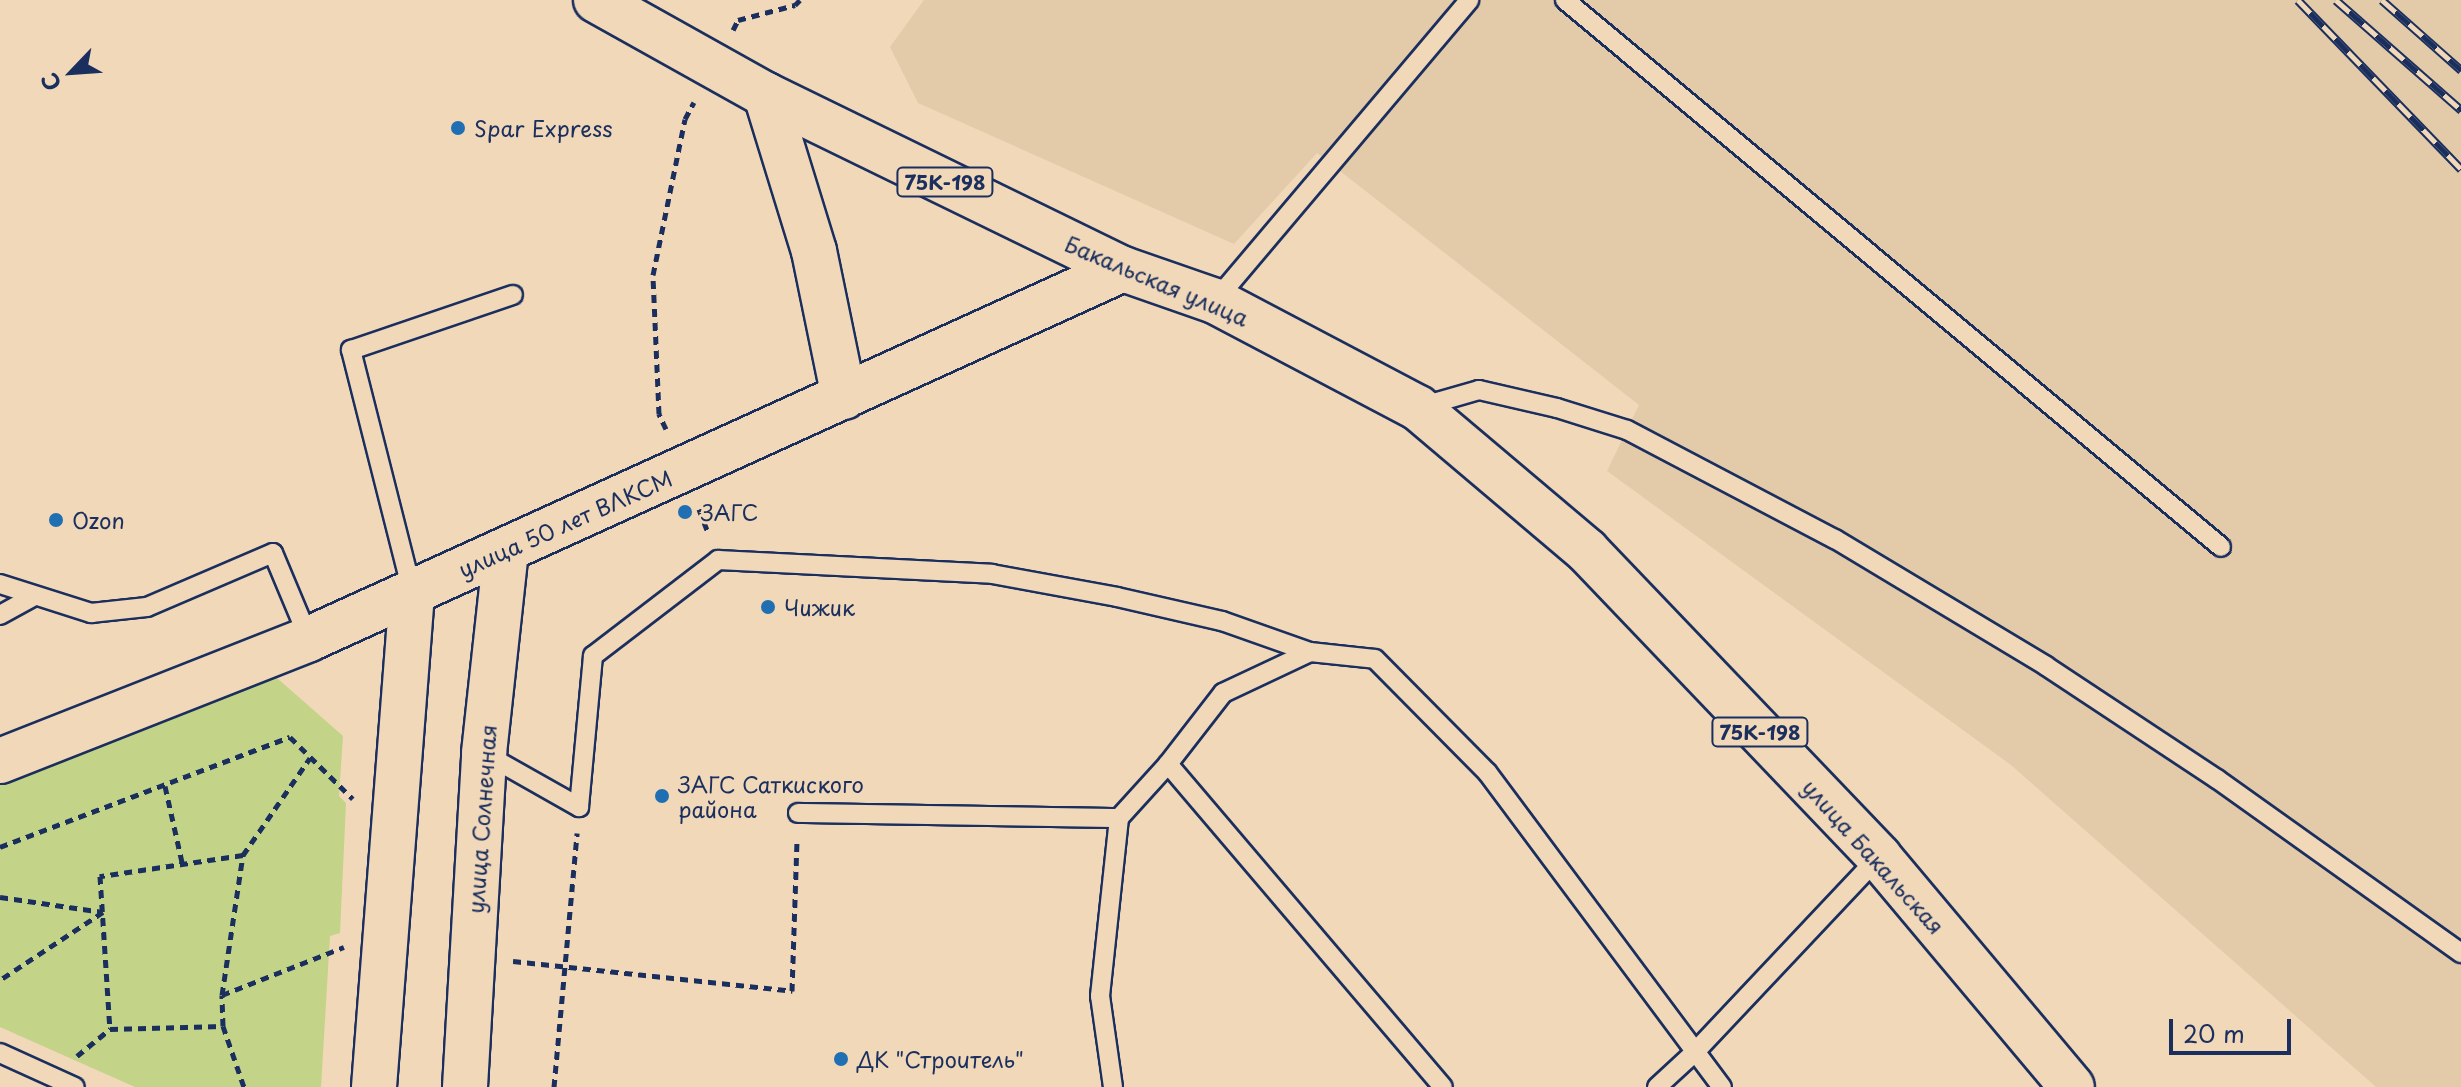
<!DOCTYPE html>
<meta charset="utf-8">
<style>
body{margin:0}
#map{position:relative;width:2461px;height:1087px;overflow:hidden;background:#f1d8b9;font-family:"Playpen Sans",sans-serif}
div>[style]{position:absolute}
.built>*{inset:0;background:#e3cba9}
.green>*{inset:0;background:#c3d387}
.path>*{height:5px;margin-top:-2.5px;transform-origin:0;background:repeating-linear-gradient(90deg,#1b2f5e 0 8px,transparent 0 14px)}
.roads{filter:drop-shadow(2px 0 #1b2f5e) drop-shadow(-2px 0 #1b2f5e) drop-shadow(0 2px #1b2f5e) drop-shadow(0 -2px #1b2f5e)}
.service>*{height:18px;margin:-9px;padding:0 9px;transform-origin:9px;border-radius:9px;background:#f1d8b9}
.secondary>*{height:44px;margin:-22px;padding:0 22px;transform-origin:22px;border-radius:22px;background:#f1d8b9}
.primary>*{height:44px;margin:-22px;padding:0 22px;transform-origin:22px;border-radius:22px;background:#f1d8b9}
.rail>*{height:9px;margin-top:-4.5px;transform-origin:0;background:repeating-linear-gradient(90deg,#f1d8b9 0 18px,#1b2f5e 0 36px);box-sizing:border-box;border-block:2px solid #1b2f5e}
.dots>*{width:22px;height:22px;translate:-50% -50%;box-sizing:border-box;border:4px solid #f1d8b9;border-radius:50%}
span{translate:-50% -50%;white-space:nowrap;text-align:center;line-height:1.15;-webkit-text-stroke:6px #f1d8b9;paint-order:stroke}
.shield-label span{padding:2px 6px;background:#f1d8b9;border:2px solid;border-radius:6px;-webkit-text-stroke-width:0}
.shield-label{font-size:20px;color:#1b2f5e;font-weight:700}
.poi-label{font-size:22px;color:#1b2f5e}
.left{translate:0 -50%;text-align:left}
.street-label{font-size:22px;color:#1b2f5e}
.north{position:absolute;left:32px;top:32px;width:80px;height:80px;-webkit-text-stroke:6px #f1d8b9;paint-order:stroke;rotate:245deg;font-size:22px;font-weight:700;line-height:32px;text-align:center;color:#1b2f5e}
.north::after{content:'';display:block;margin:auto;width:28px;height:36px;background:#1b2f5e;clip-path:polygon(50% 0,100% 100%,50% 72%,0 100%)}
.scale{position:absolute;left:2169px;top:1019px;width:122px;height:36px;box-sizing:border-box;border:4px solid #1b2f5e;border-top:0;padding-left:10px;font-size:24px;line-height:28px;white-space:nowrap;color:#1b2f5e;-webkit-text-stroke:6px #f1d8b9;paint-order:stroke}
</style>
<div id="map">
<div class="built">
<i style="clip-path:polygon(924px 0,2461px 0,2461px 1087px,2376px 1087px,2011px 765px,1607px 471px,1639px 405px,1317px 153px,1234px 244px,918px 103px,890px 47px)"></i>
</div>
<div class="green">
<i style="clip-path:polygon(269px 671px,343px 736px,339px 796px,346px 803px,340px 933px,330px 936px,321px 1087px,135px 1087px,0 1027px,0 785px)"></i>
</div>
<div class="path">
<i style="left:733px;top:30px;width:11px;rotate:-63deg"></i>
<i style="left:738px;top:20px;width:59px;rotate:-14.7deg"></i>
<i style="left:795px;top:5px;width:7px;rotate:-45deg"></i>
<i style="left:666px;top:429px;width:17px;rotate:-115deg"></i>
<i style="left:659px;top:414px;width:139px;rotate:-92.5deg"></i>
<i style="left:653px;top:275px;width:159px;rotate:-78.4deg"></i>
<i style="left:685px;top:119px;width:19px;rotate:-62deg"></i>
<i style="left:699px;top:509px;width:26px;rotate:69deg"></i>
<i style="left:165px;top:786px;width:78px;rotate:77.4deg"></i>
<i style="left:0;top:847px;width:310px;rotate:-20.8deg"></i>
<i style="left:290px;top:737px;width:88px;rotate:44.5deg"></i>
<i style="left:243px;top:855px;width:145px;rotate:171.6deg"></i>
<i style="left:100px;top:876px;width:153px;rotate:86.3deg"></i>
<i style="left:110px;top:1029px;width:113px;rotate:-1.5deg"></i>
<i style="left:223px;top:1026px;width:31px;rotate:-92deg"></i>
<i style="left:222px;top:995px;width:142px;rotate:-81.5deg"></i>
<i style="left:243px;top:855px;width:118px;rotate:-55.4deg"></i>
<i style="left:0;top:897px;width:104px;rotate:8.3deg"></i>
<i style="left:103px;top:912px;width:123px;rotate:146.6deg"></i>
<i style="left:513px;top:961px;width:281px;rotate:6.1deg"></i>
<i style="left:792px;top:991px;width:149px;rotate:-88.1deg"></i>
<i style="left:222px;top:995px;width:131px;rotate:-21.5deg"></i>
<i style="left:223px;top:1026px;width:65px;rotate:71deg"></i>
<i style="left:77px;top:1056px;width:43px;rotate:-39.3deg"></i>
<i style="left:554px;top:1087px;width:255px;rotate:-84.8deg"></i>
</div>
<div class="roads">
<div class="service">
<i style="left:1565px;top:0;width:854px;rotate:39.82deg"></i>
<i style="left:1215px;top:301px;width:394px;rotate:-49.8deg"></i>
<i style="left:1420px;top:407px;width:61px;rotate:-16.1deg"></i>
<i style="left:1479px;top:390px;width:80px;rotate:13deg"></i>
<i style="left:1557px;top:408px;width:73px;rotate:17.4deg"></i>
<i style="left:1627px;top:430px;width:235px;rotate:27.7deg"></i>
<i style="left:1835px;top:539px;width:246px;rotate:31deg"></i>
<i style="left:2046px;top:666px;width:205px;rotate:33.5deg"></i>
<i style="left:2217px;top:779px;width:300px;rotate:35.5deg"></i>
<i style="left:0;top:584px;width:96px;rotate:17.7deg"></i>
<i style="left:91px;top:613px;width:56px;rotate:-6.1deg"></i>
<i style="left:147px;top:607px;width:137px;rotate:-23.2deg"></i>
<i style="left:273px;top:553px;width:93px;rotate:67.3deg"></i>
<i style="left:412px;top:591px;width:249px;rotate:-104.2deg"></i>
<i style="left:351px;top:350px;width:171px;rotate:-18.8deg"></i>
<i style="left:0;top:615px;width:37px;rotate:-29deg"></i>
<i style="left:487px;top:755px;width:106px;rotate:29.5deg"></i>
<i style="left:579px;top:807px;width:152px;rotate:-84.7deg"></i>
<i style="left:593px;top:656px;width:158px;rotate:-37.5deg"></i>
<i style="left:718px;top:560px;width:274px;rotate:2.9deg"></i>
<i style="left:992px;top:574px;width:127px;rotate:10.4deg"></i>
<i style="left:1117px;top:597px;width:108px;rotate:12.9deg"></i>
<i style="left:1222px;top:621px;width:93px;rotate:19.4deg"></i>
<i style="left:1168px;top:764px;width:424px;rotate:49.6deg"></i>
<i style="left:798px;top:813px;width:321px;rotate:0.9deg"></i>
<i style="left:0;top:1053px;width:82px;rotate:24.4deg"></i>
<i style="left:1113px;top:1087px;width:92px;rotate:-98.1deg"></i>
<i style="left:1100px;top:996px;width:179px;rotate:-83.9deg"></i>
<i style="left:1119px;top:818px;width:73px;rotate:-47.8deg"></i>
<i style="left:1168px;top:764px;width:90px;rotate:-52.2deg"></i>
<i style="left:1223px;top:693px;width:96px;rotate:-25.2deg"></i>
<i style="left:1310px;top:652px;width:65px;rotate:6.1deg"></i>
<i style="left:1375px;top:659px;width:159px;rotate:45.3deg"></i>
<i style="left:1487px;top:772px;width:393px;rotate:53.3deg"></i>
<i style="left:1657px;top:1087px;width:50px;rotate:-42.6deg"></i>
<i style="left:1694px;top:1053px;width:270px;rotate:-46.7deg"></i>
</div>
<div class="secondary">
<i style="left:766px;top:95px;width:163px;rotate:72.9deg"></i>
<i style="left:814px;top:251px;width:149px;rotate:78.4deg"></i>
<i style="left:374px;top:1087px;width:497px;rotate:-85.6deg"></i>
<i style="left:465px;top:1087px;width:335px;rotate:-86.7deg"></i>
<i style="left:484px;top:753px;width:202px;rotate:-83.8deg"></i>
</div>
<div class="primary">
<i style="left:596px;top:0;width:195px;rotate:29.2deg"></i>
<i style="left:766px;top:95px;width:397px;rotate:26deg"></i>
<i style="left:1123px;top:269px;width:97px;rotate:19.2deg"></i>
<i style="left:1215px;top:301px;width:229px;rotate:27.8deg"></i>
<i style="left:1418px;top:408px;width:221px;rotate:40.2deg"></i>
<i style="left:1587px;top:551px;width:423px;rotate:46.3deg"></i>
<i style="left:1879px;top:857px;width:300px;rotate:50deg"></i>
<i style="left:0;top:761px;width:332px;rotate:-21.5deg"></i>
<i style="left:309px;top:639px;width:894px;rotate:-24.44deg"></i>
</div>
</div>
<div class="rail">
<i style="left:2298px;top:0;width:235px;rotate:46deg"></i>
<i style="left:2336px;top:0;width:167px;rotate:41.3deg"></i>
<i style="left:2382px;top:0;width:106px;rotate:41.5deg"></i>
</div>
<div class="dots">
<i style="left:458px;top:128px;background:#1f6fb2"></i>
<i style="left:685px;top:512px;background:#1f6fb2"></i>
<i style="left:56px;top:520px;background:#1f6fb2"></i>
<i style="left:768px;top:607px;background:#1f6fb2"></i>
<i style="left:662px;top:796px;background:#1f6fb2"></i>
<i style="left:841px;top:1059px;background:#1f6fb2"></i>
</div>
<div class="shield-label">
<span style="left:945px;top:182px">75К-198</span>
<span style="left:1760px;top:732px">75К-198</span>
</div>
<div class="poi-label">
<span class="left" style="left:474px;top:128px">Spar Express</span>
<span class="left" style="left:701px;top:512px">ЗАГС</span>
<span class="left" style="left:72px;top:520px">Ozon</span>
<span class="left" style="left:784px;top:607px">Чижик</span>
<span class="left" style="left:678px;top:796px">ЗАГС Саткиского<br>района</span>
<span class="left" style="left:857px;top:1059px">ДК "Строитель"</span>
</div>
<div class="street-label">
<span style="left:1157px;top:280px;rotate:23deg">Бакальская улица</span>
<span style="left:565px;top:523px;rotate:-24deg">улица 50 лет ВЛКСМ</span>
<span style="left:481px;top:819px;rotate:-86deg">улица Солнечная</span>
<span style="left:1874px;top:856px;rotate:48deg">улица Бакальская</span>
</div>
<div class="north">С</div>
<div class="scale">20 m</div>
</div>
